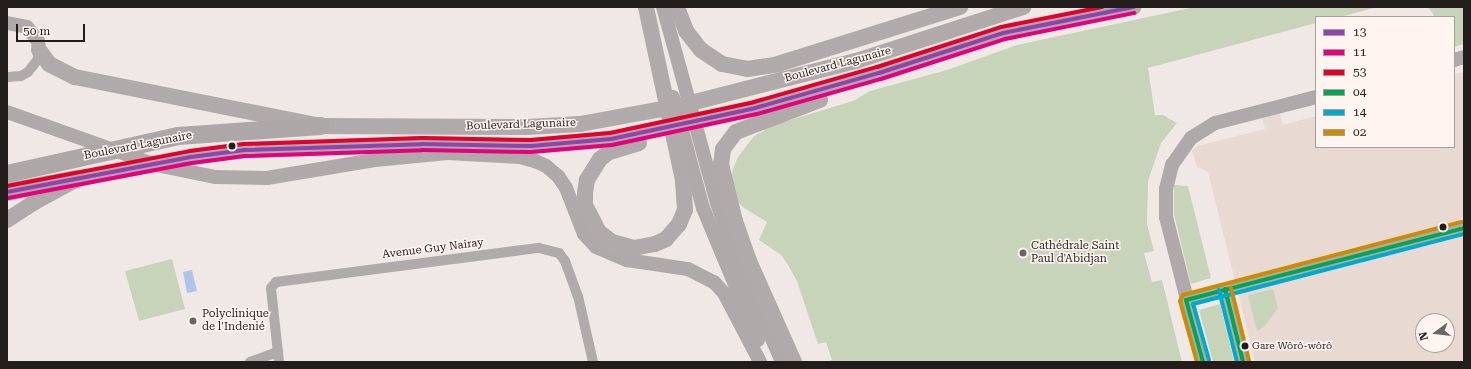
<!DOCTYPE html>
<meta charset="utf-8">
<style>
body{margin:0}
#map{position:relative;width:1471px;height:369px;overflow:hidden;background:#f0e8e5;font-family:"Roboto Serif",serif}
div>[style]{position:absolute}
.built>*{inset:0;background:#e9d9d3}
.green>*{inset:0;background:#c7d4ba}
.water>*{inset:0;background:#b0c4eb}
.minor>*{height:10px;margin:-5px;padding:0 5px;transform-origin:5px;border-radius:5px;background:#afabaa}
.tertiary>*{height:12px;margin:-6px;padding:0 6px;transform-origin:6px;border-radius:6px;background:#afabaa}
.secondary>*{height:14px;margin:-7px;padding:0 7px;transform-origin:7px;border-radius:7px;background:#afa9a9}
.trunk>*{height:16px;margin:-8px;padding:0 8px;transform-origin:8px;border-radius:8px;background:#b0aaaa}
.motorway>*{height:18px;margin:-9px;padding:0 9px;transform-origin:9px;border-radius:9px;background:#ada8a7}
.bus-1>*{height:4px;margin:-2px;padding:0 2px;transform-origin:2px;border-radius:2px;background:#8e44ad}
.bus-2>*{height:4px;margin:-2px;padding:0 2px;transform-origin:2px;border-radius:2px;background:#e5007d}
.bus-3>*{height:4px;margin:-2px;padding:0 2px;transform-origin:2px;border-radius:2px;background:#e4002b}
.bus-4>*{height:4px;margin:-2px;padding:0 2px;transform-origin:2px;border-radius:2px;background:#00a651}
.bus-5>*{height:4px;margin:-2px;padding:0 2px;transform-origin:2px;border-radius:2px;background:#00a9ce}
.bus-6>*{height:4px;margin:-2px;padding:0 2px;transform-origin:2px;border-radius:2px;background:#cc8b05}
.dots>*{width:11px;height:11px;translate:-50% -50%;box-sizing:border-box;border:2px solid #fff4f0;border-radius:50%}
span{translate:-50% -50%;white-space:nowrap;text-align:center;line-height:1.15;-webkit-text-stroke:3px #fff4f0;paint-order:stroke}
.bus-label{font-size:10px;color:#221d1b}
.left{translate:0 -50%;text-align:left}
.street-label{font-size:11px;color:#221d1b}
.poi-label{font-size:11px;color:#221d1b}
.frame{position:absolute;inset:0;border:8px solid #221d1b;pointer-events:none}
.legend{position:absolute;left:1315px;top:16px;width:140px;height:132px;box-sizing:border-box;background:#fff4f0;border:1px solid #a79e9b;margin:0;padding:5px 7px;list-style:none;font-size:12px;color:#221d1b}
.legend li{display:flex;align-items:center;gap:8px;height:20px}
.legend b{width:20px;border:1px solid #a79e9b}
.north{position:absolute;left:1415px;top:313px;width:40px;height:40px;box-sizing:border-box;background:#fff4f0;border:1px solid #a79e9b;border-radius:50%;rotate:255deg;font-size:11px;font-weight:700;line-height:16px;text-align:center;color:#221d1b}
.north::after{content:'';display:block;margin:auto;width:14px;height:18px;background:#6a6462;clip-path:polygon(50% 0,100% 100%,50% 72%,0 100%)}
.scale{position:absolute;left:16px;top:24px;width:69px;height:18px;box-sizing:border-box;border:2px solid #221d1b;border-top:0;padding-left:5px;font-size:12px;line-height:14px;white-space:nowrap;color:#221d1b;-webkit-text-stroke:3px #fff4f0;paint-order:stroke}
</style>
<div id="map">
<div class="built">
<i style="clip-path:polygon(evenodd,1464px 72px,1464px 362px,1255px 362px,1208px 172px,1197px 167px,1192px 151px,1197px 146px,1265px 129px,1262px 118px,1280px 113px,1283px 125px,1316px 116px,1316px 147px,1454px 147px,1454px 74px,1464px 72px,1423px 321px,1447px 321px,1447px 345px,1423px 345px,1423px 321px)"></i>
</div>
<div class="green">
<i style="clip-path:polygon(1195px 7px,1378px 7px,1340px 17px,1316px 17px,1316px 23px,1148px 68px,1155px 115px,1163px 115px,1177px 123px,1161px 143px,1148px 181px,1147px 224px,1154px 251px,1144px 253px,1152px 282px,1162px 280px,1182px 362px,827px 362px,832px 360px,826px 342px,818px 344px,797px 281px,788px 265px,781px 255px,759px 240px,767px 222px,744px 208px,738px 202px,731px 179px,733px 169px,738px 157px,754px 136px,777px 124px,853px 101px,870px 91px,947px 70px,1017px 45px)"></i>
<i style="clip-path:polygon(1428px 7px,1464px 7px,1464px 44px,1454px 47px,1454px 17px,1435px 17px)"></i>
<i style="clip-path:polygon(1174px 185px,1188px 186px,1211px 278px,1191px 284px,1174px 215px)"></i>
<i style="clip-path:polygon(172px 259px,185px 309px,139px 321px,125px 271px)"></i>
<i style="clip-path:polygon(1273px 289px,1278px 308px,1264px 327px,1257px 331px,1248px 295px)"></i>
<i style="clip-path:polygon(1220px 304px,1234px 361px,1234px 362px,1213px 362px,1199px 310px)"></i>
</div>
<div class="water">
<i style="clip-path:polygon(192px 270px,197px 291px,187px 293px,183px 272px)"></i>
</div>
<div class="minor">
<i style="left:7px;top:77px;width:14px;rotate:-4deg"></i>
<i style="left:21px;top:76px;width:8px;rotate:-30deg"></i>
<i style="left:28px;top:72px;width:16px;rotate:-52deg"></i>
<i style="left:38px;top:59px;width:9px;rotate:-84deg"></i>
<i style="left:250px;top:362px;width:30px;rotate:-20deg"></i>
<i style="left:279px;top:362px;width:74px;rotate:-96.2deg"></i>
<i style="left:271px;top:288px;width:8px;rotate:-50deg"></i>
<i style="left:276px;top:282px;width:265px;rotate:-7.4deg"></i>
<i style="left:539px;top:248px;width:21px;rotate:14deg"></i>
<i style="left:559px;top:253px;width:10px;rotate:53deg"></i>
<i style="left:565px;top:261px;width:37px;rotate:70deg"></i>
<i style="left:578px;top:296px;width:68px;rotate:77.2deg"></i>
</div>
<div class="tertiary">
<i style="left:1225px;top:289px;width:75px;rotate:76.1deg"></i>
<i style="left:1186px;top:300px;width:287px;rotate:-14.5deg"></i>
</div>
<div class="secondary">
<i style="left:663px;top:7px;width:203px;rotate:74.6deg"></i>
<i style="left:717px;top:203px;width:43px;rotate:71.1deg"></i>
<i style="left:731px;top:244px;width:129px;rotate:66.6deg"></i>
<i style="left:7px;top:23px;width:20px;rotate:11deg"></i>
<i style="left:27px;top:27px;width:18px;rotate:52deg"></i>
<i style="left:38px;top:41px;width:9px;rotate:84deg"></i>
<i style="left:1454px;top:60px;width:10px;rotate:-17deg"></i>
<i style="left:673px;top:97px;width:115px;rotate:74.9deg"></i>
<i style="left:703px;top:208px;width:143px;rotate:67.4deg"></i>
<i style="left:7px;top:112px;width:158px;rotate:19.6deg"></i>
<i style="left:156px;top:165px;width:60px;rotate:11.5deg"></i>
<i style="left:215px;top:177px;width:52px;rotate:1.1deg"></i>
<i style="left:267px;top:178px;width:109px;rotate:-9.5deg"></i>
<i style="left:375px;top:160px;width:73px;rotate:-5.5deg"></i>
<i style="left:448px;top:153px;width:72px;rotate:3.2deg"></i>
<i style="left:520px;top:157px;width:16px;rotate:15deg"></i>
<i style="left:535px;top:161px;width:12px;rotate:24deg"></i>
<i style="left:546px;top:166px;width:16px;rotate:40deg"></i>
<i style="left:558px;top:176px;width:14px;rotate:56deg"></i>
<i style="left:566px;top:188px;width:49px;rotate:68.6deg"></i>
<i style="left:584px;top:234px;width:18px;rotate:47deg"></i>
<i style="left:596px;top:247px;width:34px;rotate:23deg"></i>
<i style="left:627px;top:260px;width:62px;rotate:8.4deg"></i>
<i style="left:688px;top:269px;width:29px;rotate:27deg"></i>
<i style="left:714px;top:282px;width:15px;rotate:48deg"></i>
<i style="left:724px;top:293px;width:78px;rotate:62.4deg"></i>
<i style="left:1203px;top:362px;width:150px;rotate:-104.3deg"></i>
<i style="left:1166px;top:217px;width:28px;rotate:-90deg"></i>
<i style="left:1166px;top:189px;width:25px;rotate:-76deg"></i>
<i style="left:1172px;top:165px;width:33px;rotate:-55deg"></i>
<i style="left:1191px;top:138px;width:28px;rotate:-32deg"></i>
<i style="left:1215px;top:123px;width:104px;rotate:-14.4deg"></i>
<i style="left:1242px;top:362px;width:1px;rotate:-90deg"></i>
</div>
<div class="trunk">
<i style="left:677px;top:7px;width:26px;rotate:69deg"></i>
<i style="left:686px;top:31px;width:24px;rotate:52deg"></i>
<i style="left:701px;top:50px;width:25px;rotate:34deg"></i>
<i style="left:722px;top:64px;width:26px;rotate:11deg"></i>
<i style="left:748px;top:69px;width:30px;rotate:-9deg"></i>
<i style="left:778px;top:64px;width:191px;rotate:-17.4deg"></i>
<i style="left:39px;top:50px;width:17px;rotate:54deg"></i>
<i style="left:49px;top:64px;width:29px;rotate:27deg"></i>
<i style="left:75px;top:77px;width:251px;rotate:11.3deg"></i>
<i style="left:321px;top:126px;width:206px;rotate:0.3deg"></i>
<i style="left:527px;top:127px;width:53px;rotate:-3.2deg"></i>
<i style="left:580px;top:124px;width:101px;rotate:-10.3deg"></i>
<i style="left:679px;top:106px;width:183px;rotate:-14.3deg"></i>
<i style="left:856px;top:61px;width:176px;rotate:-17.9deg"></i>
<i style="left:639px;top:143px;width:31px;rotate:163deg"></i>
<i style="left:609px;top:152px;width:11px;rotate:142deg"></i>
<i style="left:600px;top:159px;width:25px;rotate:122deg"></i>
<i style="left:587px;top:180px;width:13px;rotate:99deg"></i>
<i style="left:585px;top:193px;width:12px;rotate:90deg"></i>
<i style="left:585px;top:205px;width:30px;rotate:63deg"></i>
<i style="left:599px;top:232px;width:16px;rotate:38deg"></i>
<i style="left:612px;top:242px;width:23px;rotate:15deg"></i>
<i style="left:634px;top:248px;width:21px;rotate:-11deg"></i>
<i style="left:655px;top:244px;width:12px;rotate:-24deg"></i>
<i style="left:666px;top:239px;width:20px;rotate:-49deg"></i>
<i style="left:679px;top:224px;width:15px;rotate:-67deg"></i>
<i style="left:685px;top:210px;width:30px;rotate:-94deg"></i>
<i style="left:683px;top:180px;width:177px;rotate:-102.1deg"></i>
<i style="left:7px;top:220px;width:31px;rotate:-33deg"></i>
<i style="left:33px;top:203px;width:50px;rotate:-28.6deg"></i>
<i style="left:77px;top:179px;width:116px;rotate:-10.9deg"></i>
<i style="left:191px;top:157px;width:54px;rotate:-7.4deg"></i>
<i style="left:245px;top:150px;width:177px;rotate:-1.9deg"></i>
<i style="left:422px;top:144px;width:109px;rotate:1.1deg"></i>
<i style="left:531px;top:146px;width:80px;rotate:-5deg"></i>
<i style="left:611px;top:139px;width:147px;rotate:-12.1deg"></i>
<i style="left:755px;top:108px;width:129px;rotate:-15.8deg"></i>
<i style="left:879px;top:73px;width:130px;rotate:-17.9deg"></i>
<i style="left:1003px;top:33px;width:133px;rotate:-11.3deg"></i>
<i style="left:794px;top:362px;width:111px;rotate:-114deg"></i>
<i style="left:749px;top:261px;width:42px;rotate:-109.3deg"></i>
<i style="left:735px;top:221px;width:59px;rotate:-103.8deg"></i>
<i style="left:721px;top:164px;width:15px;rotate:-82deg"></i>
<i style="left:723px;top:149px;width:21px;rotate:-53deg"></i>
<i style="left:736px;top:132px;width:90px;rotate:-20.9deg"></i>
</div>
<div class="motorway">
<i style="left:7px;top:174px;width:175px;rotate:-12.5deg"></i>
<i style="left:178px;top:136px;width:143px;rotate:-4deg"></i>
<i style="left:7px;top:192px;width:71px;rotate:-10.5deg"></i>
</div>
<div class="bus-1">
<i style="left:7px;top:192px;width:187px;rotate:-10.8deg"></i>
<i style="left:191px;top:157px;width:54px;rotate:-7.4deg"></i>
<i style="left:245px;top:150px;width:177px;rotate:-1.9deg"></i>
<i style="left:422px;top:144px;width:109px;rotate:1.1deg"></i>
<i style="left:531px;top:146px;width:80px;rotate:-5deg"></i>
<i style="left:611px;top:139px;width:147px;rotate:-12.1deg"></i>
<i style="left:755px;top:108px;width:129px;rotate:-15.8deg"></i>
<i style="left:879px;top:73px;width:130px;rotate:-17.9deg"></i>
<i style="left:1003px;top:33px;width:133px;rotate:-11.3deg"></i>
</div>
<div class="bus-2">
<i style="left:8px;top:198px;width:187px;rotate:-10.8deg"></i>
<i style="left:192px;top:163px;width:53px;rotate:-7.5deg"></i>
<i style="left:245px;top:156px;width:177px;rotate:-1.9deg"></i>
<i style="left:422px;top:150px;width:109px;rotate:1.1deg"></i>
<i style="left:531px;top:152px;width:81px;rotate:-4.9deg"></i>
<i style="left:612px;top:145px;width:148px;rotate:-12.1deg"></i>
<i style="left:757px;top:114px;width:129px;rotate:-15.8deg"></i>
<i style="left:881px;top:79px;width:130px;rotate:-17.9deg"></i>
<i style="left:1005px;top:39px;width:132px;rotate:-11.4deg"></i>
</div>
<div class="bus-3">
<i style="left:7px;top:186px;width:186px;rotate:-10.8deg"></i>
<i style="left:190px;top:151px;width:54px;rotate:-7.4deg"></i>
<i style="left:244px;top:144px;width:178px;rotate:-1.9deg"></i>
<i style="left:422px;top:138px;width:109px;rotate:1.1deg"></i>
<i style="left:531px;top:140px;width:79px;rotate:-5.1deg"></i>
<i style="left:610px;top:133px;width:147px;rotate:-12.1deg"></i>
<i style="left:754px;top:102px;width:128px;rotate:-15.9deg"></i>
<i style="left:877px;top:67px;width:130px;rotate:-17.9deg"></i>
<i style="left:1001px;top:27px;width:103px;rotate:-11.2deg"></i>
</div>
<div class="bus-4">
<i style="left:1225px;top:289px;width:75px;rotate:76.1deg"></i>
<i style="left:1203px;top:362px;width:64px;rotate:-105.3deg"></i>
<i style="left:1186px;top:300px;width:287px;rotate:-14.5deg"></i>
</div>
<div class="bus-5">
<i style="left:1219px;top:290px;width:74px;rotate:76deg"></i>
<i style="left:1209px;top:360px;width:58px;rotate:-105.9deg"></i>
<i style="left:1193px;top:304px;width:280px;rotate:-14.5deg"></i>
</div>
<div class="bus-6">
<i style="left:1231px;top:288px;width:75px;rotate:76.1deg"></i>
<i style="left:1197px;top:362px;width:63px;rotate:-105.6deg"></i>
<i style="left:1180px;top:301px;width:7px;rotate:-63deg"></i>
<i style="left:1183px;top:295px;width:288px;rotate:-14.7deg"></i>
</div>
<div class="dots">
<i style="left:232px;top:146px;background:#221d1b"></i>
<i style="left:1443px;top:227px;background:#221d1b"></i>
<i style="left:1023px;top:253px;background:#6a6462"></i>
<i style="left:193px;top:321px;background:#6a6462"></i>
<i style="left:1245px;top:346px;background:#221d1b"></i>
</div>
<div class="bus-label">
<span class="left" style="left:1252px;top:346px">Gare Wôrô-wôrô</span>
</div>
<div class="street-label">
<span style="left:838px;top:65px;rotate:-15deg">Boulevard Lagunaire</span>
<span style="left:521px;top:125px;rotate:-2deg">Boulevard Lagunaire</span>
<span style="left:138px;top:146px;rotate:-11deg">Boulevard Lagunaire</span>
<span style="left:433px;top:249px;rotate:-7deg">Avenue Guy Nairay</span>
</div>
<div class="poi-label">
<span class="left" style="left:1031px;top:253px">Cathédrale Saint<br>Paul d'Abidjan</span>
<span class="left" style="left:202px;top:321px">Polyclinique<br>de l'Indenié</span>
</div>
<div class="frame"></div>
<ul class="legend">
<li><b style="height:5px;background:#8e44ad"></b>13</li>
<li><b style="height:5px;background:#e5007d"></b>11</li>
<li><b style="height:5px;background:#e4002b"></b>53</li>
<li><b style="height:5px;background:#00a651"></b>04</li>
<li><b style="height:5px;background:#00a9ce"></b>14</li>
<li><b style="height:5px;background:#cc8b05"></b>02</li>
</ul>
<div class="north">N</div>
<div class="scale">50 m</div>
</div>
